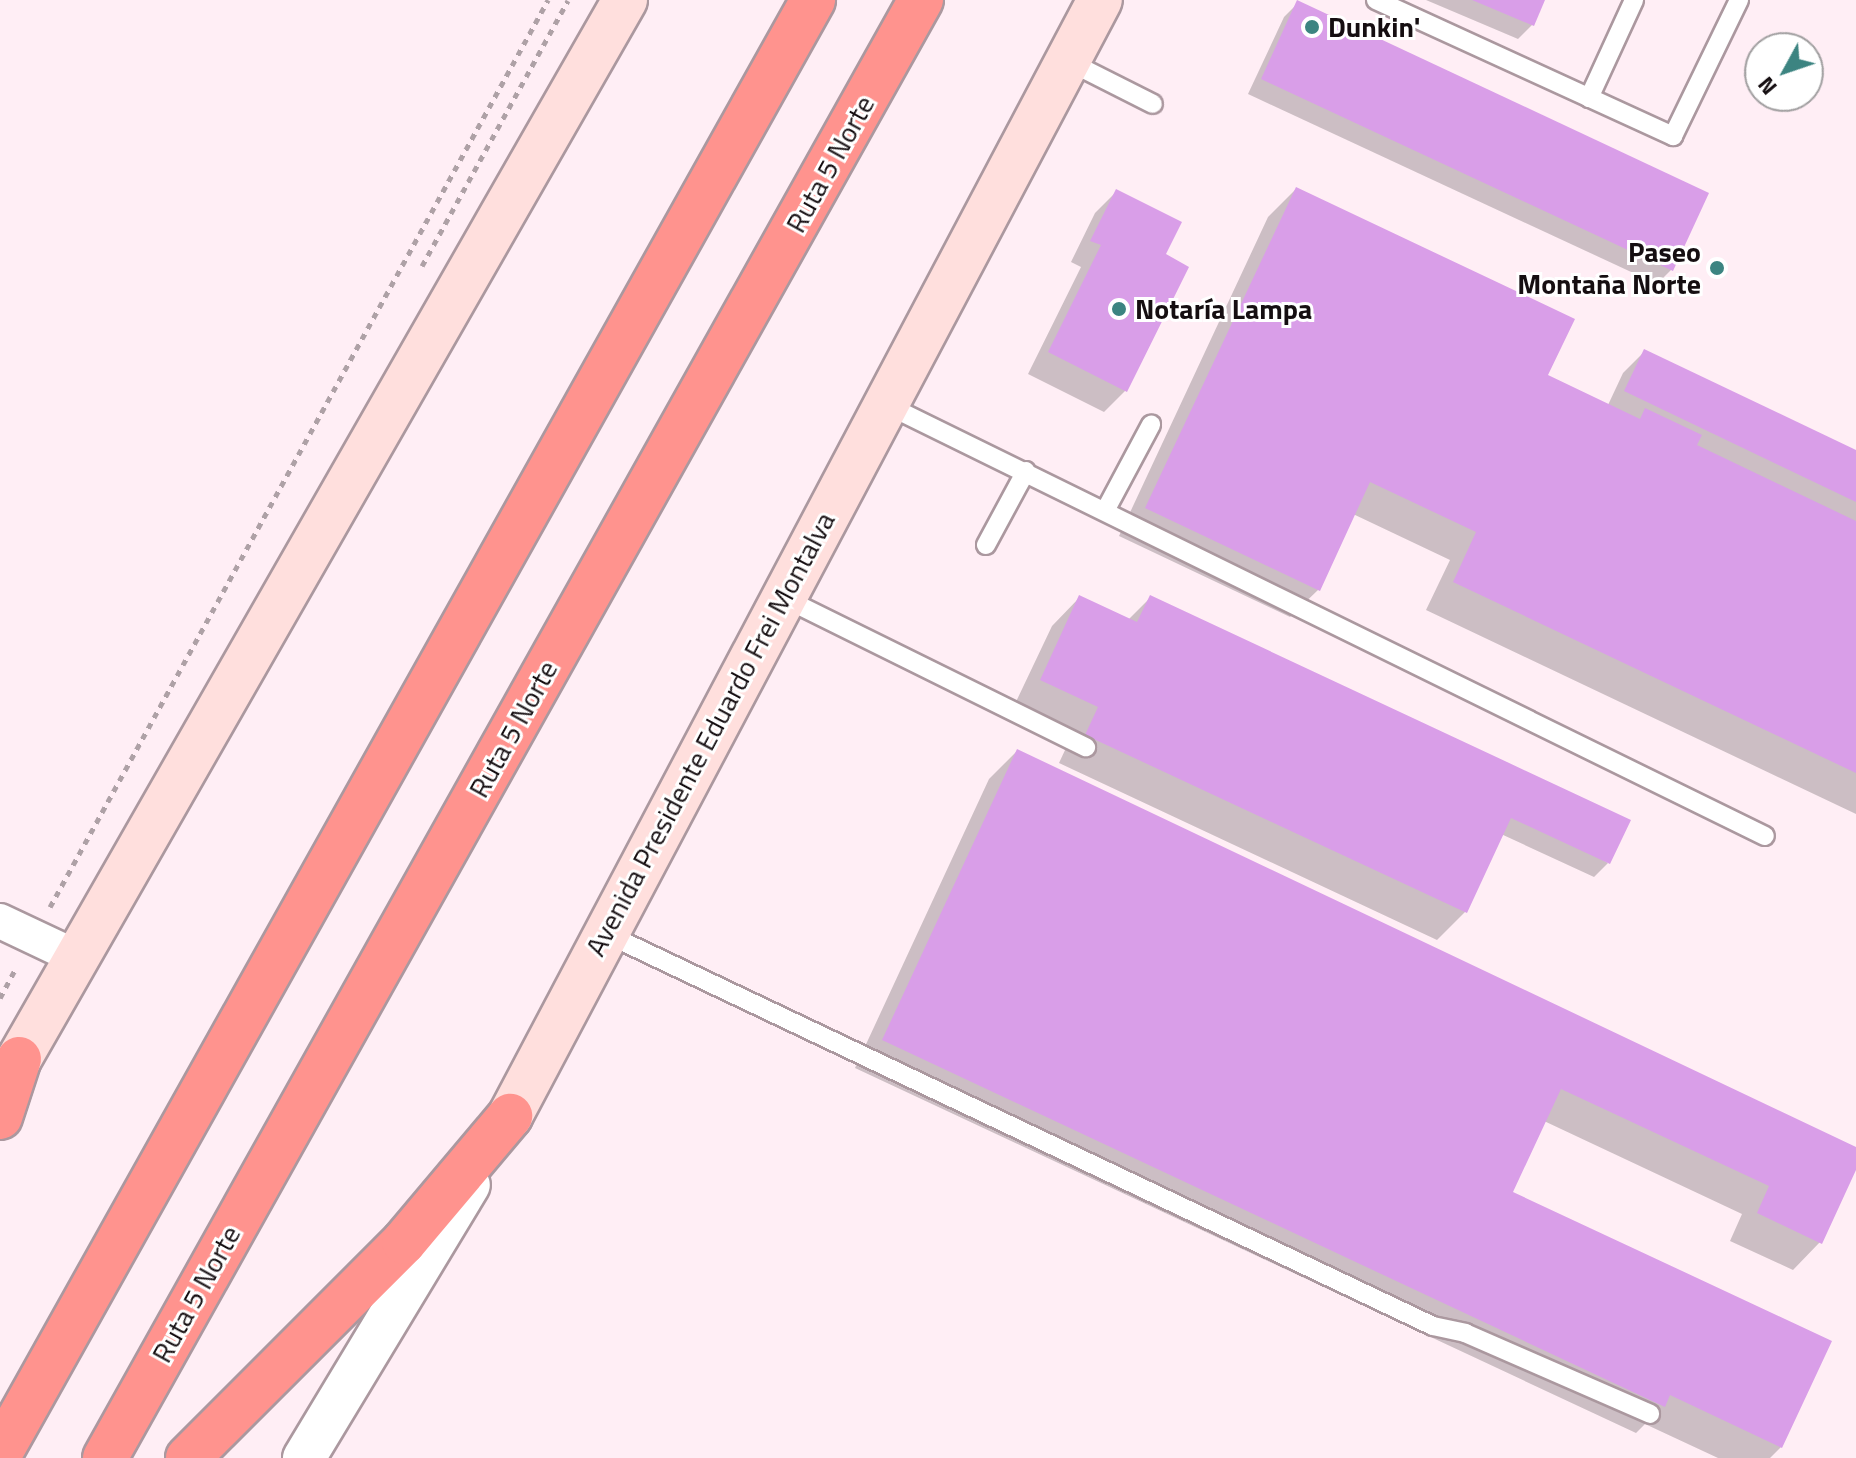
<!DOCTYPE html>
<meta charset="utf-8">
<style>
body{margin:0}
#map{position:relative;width:1856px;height:1458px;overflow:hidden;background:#ffeef5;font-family:"Titillium Web",sans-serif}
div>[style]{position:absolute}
.shadow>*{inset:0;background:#0003}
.building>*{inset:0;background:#d99ee8}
.path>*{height:5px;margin-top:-2.5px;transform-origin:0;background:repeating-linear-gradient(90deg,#aea1a6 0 6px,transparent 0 12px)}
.roads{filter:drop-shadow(2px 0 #ab989f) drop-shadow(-2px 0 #ab989f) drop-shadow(0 2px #ab989f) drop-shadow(0 -2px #ab989f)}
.service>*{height:18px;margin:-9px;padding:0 9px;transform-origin:9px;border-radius:9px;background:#fff}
.minor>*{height:34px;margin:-17px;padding:0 17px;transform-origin:17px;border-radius:17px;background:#fff}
.tertiary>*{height:42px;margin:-21px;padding:0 21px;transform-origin:21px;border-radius:21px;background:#fff}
.secondary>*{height:44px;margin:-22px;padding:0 22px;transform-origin:22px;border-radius:22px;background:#ffdfdd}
.motorway>*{height:44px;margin:-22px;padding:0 22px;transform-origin:22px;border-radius:22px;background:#ff938e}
.dots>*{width:22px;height:22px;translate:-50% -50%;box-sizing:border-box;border:4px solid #fff;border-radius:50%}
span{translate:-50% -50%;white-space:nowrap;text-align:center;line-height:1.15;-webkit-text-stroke:6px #fff;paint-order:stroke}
.poi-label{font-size:28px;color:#150e11;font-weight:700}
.left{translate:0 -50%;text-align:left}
.right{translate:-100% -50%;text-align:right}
.street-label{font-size:28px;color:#150e11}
.north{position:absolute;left:1744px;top:32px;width:80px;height:80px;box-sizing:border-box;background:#fff;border:2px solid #a19fa0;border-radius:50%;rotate:230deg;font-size:22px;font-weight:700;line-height:32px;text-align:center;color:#150e11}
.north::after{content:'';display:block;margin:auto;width:28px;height:36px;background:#3c8481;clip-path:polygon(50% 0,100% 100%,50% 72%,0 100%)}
</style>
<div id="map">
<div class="shadow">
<i style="clip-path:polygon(1426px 0,1543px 0,1532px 25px,1518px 39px)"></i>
<i style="clip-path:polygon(1298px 3px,1706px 194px,1671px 270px,1657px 284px,1248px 94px,1284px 17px)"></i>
<i style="clip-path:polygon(1296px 189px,1545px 376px,1608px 405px,1623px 373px,1644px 352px,1856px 452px,1856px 814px,1426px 610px,1450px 560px,1353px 514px,1318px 590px,1290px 617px,1119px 536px,1268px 217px)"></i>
<i style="clip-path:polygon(1117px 191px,1163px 255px,1125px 391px,1104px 412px,1028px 374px,1081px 267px,1071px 262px,1095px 213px)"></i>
<i style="clip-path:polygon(1151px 597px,1608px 863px,1594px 877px,1501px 834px,1465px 912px,1437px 940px,1059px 763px,1072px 735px,1013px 708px,1052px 626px,1079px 598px,1128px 620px)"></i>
<i style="clip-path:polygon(1017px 751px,1856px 1149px,1856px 1165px,1820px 1242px,1793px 1270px,1730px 1241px,1742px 1214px,1544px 1121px,1511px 1193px,1781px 1447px,1770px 1458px,1718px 1458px,1645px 1424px,1636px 1433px,855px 1068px,989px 779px)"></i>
</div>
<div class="building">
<i style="clip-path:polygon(1297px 0,1709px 193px,1673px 271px,1261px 79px)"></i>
<i style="clip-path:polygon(1472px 0,1545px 0,1534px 26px)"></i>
<i style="clip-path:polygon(1296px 187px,1575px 319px,1548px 375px,1640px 419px,1645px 408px,1702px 435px,1697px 445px,1856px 521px,1856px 773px,1453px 582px,1476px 532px,1370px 482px,1320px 591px,1145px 508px)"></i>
<i style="clip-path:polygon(1116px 189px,1182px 222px,1166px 254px,1189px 267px,1127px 392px,1048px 352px,1101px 245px,1090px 241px)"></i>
<i style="clip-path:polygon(1644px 349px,1856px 450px,1856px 502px,1624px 391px)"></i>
<i style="clip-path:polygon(1079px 595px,1137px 622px,1150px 595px,1631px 820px,1610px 864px,1511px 818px,1467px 913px,1085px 735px,1098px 707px,1040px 680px)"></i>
<i style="clip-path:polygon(1017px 749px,1856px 1147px,1856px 1170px,1822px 1244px,1757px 1213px,1769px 1186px,1561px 1089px,1513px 1192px,1832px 1341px,1782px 1448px,1670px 1395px,1665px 1407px,882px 1040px)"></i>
</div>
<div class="path">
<i style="left:422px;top:266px;width:303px;rotate:-61.2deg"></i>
<i style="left:50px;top:907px;width:1035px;rotate:-61.23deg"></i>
<i style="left:0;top:998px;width:34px;rotate:-62deg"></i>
</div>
<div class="roads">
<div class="service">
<i style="left:1376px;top:0;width:327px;rotate:24.6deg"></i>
<i style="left:1673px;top:136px;width:151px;rotate:-64.1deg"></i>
<i style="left:1068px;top:61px;width:95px;rotate:26.8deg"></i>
<i style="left:1589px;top:98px;width:108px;rotate:-65.3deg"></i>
<i style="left:885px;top:404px;width:980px;rotate:26.15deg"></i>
<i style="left:1105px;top:511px;width:98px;rotate:-61.9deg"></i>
<i style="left:986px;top:545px;width:84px;rotate:-61.6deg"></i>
<i style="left:784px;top:598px;width:337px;rotate:26.3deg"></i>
<i style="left:607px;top:934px;width:914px;rotate:25.39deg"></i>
<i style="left:1433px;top:1326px;width:33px;rotate:12deg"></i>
<i style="left:1465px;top:1333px;width:202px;rotate:23.6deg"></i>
</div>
<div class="minor">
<i style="left:0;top:921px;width:84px;rotate:25.3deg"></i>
</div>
<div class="tertiary">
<i style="left:304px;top:1458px;width:319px;rotate:-58.9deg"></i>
</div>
<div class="secondary">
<i style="left:19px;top:1059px;width:1220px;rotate:-60.22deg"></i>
<i style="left:510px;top:1116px;width:1262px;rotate:-62.14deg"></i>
</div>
<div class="motorway">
<i style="left:0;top:1117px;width:61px;rotate:-71.9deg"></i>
<i style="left:0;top:1453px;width:1665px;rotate:-60.77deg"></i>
<i style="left:105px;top:1458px;width:1671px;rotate:-60.77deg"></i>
<i style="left:188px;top:1458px;width:305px;rotate:-45deg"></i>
<i style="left:404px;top:1242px;width:165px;rotate:-49.9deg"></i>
</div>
</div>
<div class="dots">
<i style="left:1312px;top:27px;background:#3c8481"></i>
<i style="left:1717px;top:268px;background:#3c8481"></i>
<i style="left:1119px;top:309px;background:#3c8481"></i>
</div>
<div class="poi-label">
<span class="left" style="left:1328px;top:27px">Dunkin'</span>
<span class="right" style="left:1701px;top:268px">Paseo<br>Montaña Norte</span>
<span class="left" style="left:1135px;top:309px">Notaría Lampa</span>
</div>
<div class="street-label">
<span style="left:830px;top:164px;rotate:-61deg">Ruta 5 Norte</span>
<span style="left:513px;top:729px;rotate:-61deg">Ruta 5 Norte</span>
<span style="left:710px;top:734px;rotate:-62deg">Avenida Presidente Eduardo Frei Montalva</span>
<span style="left:196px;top:1294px;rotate:-61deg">Ruta 5 Norte</span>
</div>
<div class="north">N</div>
</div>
